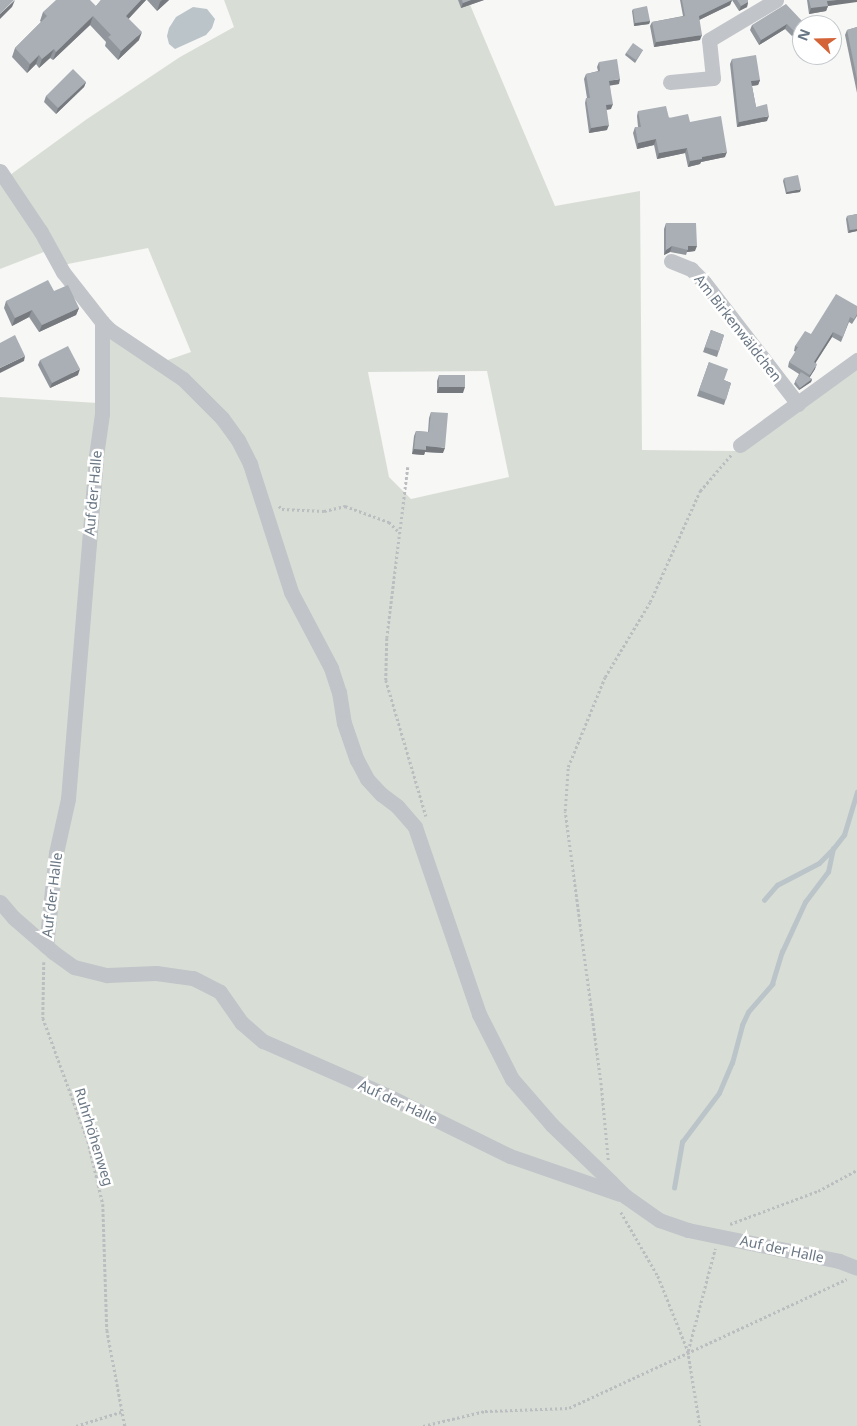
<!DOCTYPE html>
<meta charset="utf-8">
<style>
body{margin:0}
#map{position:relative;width:857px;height:1426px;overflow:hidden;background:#f7f7f5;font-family:"Noto Sans",sans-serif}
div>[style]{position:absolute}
.green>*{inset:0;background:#d8ded6}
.water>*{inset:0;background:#bbc4c9}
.stream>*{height:4.5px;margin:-2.25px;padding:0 2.25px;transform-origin:2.25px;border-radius:2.25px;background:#bbc4c9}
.path>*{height:2.5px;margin-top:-1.25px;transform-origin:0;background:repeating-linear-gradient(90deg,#bbbdc0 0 2.5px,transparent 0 5px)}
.minor>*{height:15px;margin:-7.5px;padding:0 7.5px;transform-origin:7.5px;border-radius:7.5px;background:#c1c4c8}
.wall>*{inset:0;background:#91969c}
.shaded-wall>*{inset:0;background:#767a7f}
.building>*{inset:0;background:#a9afb5}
span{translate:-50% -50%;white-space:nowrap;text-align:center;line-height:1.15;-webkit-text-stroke:5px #fff;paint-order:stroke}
.street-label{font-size:14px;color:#697683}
.north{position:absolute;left:792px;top:15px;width:50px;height:50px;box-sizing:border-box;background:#fff;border:1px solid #c3c8cd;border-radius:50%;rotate:291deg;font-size:14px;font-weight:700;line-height:20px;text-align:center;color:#697683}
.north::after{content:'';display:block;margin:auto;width:18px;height:22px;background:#d46438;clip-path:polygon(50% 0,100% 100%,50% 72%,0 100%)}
</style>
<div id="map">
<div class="green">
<i style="clip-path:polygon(evenodd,224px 0,468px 0,555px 206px,640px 191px,642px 450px,737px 451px,857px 362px,857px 1426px,0 1426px,0 397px,98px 403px,90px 456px,69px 765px,61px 828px,67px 827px,72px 798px,100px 455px,107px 394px,105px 349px,105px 344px,113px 337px,148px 357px,174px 376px,220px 419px,236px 441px,253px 484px,278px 564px,306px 631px,259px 482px,244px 446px,224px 416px,165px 361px,191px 352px,148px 248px,63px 265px,10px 175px,87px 119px,180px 57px,234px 27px,224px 0,487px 371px,509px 477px,411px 499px,389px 477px,368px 372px,487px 371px)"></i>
<i style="clip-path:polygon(0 175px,49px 250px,0 269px)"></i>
</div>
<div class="water">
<i style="clip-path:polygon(193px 7px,207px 9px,215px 19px,212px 28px,206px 35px,175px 49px,169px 44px,167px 36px,169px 28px,176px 17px)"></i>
</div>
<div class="stream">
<i style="left:764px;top:900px;width:20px;rotate:-49deg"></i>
<i style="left:777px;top:885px;width:47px;rotate:-27.6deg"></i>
<i style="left:819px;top:863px;width:18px;rotate:-45deg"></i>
<i style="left:674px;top:1188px;width:47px;rotate:-80.1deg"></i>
<i style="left:682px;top:1142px;width:61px;rotate:-52.9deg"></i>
<i style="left:719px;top:1093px;width:33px;rotate:-67deg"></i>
<i style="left:732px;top:1063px;width:39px;rotate:-75deg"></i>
<i style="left:742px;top:1025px;width:14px;rotate:-65deg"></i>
<i style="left:748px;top:1012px;width:37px;rotate:-49deg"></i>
<i style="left:772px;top:984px;width:34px;rotate:-73deg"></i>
<i style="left:782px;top:952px;width:55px;rotate:-65.3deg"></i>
<i style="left:805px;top:902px;width:38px;rotate:-53deg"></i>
<i style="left:828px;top:872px;width:24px;rotate:-78deg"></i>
<i style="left:833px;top:849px;width:18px;rotate:-52deg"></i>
<i style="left:844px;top:835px;width:45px;rotate:-73.2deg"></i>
</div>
<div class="path">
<i style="left:408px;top:467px;width:172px;rotate:97deg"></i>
<i style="left:387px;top:638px;width:42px;rotate:91.4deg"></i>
<i style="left:386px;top:680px;width:142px;rotate:73.6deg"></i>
<i style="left:279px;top:506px;width:4px;rotate:45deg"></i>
<i style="left:282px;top:509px;width:42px;rotate:2.7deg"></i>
<i style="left:324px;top:511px;width:22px;rotate:-13deg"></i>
<i style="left:345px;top:506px;width:47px;rotate:20deg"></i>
<i style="left:389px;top:522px;width:16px;rotate:45deg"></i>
<i style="left:44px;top:962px;width:56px;rotate:91deg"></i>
<i style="left:43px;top:1018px;width:131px;rotate:69.9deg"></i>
<i style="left:88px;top:1141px;width:65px;rotate:76.6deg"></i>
<i style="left:103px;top:1204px;width:126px;rotate:88.2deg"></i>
<i style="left:107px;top:1330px;width:98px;rotate:79.4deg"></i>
<i style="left:608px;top:1160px;width:75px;rotate:-95.3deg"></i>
<i style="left:601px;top:1085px;width:276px;rotate:-97.5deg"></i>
<i style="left:565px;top:811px;width:44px;rotate:-86.1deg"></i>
<i style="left:568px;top:767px;width:97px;rotate:-67.7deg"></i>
<i style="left:605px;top:677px;width:87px;rotate:-59deg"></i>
<i style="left:650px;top:602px;width:122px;rotate:-65.8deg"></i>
<i style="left:700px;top:491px;width:48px;rotate:-49.3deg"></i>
<i style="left:621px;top:1212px;width:74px;rotate:60deg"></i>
<i style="left:658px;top:1276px;width:81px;rotate:68.2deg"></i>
<i style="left:688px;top:1351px;width:76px;rotate:80.9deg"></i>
<i style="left:730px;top:1224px;width:94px;rotate:-20.6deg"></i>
<i style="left:818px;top:1191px;width:44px;rotate:-28.3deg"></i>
<i style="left:688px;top:1351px;width:106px;rotate:-75.2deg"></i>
<i style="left:76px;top:1426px;width:50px;rotate:-17.4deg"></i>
<i style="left:423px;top:1426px;width:64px;rotate:-13.6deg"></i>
<i style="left:485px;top:1411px;width:84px;rotate:-2deg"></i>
<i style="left:569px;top:1408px;width:306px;rotate:-24.9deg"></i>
</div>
<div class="minor">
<i style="left:670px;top:82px;width:43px;rotate:-5.3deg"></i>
<i style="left:713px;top:78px;width:38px;rotate:-96deg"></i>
<i style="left:709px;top:40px;width:78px;rotate:-30.8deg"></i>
<i style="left:0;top:171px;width:73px;rotate:56.1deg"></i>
<i style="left:41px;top:232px;width:46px;rotate:61.2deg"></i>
<i style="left:63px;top:272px;width:63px;rotate:52deg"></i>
<i style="left:102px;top:322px;width:11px;rotate:45deg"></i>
<i style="left:110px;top:330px;width:88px;rotate:33.9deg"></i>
<i style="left:183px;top:379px;width:55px;rotate:45deg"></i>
<i style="left:222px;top:418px;width:27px;rotate:54deg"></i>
<i style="left:238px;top:440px;width:27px;rotate:63deg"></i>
<i style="left:250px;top:464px;width:134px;rotate:72.2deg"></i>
<i style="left:291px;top:592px;width:86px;rotate:62.2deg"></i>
<i style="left:331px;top:668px;width:25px;rotate:72deg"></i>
<i style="left:339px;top:692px;width:31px;rotate:81deg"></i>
<i style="left:344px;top:723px;width:39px;rotate:71deg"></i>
<i style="left:357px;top:760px;width:21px;rotate:62deg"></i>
<i style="left:367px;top:779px;width:21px;rotate:47deg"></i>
<i style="left:381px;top:794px;width:20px;rotate:37deg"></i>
<i style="left:397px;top:806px;width:28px;rotate:49deg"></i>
<i style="left:415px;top:827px;width:198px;rotate:71.1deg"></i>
<i style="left:479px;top:1014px;width:73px;rotate:63.1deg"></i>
<i style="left:512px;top:1079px;width:61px;rotate:49deg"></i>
<i style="left:552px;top:1125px;width:82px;rotate:44deg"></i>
<i style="left:611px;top:1182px;width:20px;rotate:45deg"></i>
<i style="left:625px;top:1196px;width:42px;rotate:35.2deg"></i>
<i style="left:659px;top:1220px;width:31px;rotate:19deg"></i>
<i style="left:688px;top:1230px;width:154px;rotate:11.6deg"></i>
<i style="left:839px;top:1261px;width:19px;rotate:21deg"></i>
<i style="left:671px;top:261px;width:22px;rotate:22deg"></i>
<i style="left:691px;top:269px;width:18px;rotate:45deg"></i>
<i style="left:704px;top:282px;width:154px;rotate:52.4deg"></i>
<i style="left:740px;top:445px;width:145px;rotate:-36deg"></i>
<i style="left:0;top:902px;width:21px;rotate:49deg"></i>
<i style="left:14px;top:918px;width:52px;rotate:41.1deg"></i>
<i style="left:53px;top:952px;width:26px;rotate:36deg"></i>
<i style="left:74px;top:967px;width:34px;rotate:14deg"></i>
<i style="left:107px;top:975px;width:49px;rotate:-2.3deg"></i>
<i style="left:156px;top:973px;width:37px;rotate:8deg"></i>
<i style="left:193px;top:978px;width:30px;rotate:27deg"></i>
<i style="left:220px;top:992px;width:38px;rotate:55deg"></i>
<i style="left:242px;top:1023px;width:28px;rotate:41deg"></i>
<i style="left:263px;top:1041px;width:134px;rotate:23.7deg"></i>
<i style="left:386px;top:1095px;width:138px;rotate:26.2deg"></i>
<i style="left:510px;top:1156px;width:116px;rotate:19.1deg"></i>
<i style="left:46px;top:946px;width:94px;rotate:-83.9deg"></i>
<i style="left:56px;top:853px;width:55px;rotate:-77.5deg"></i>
<i style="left:68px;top:799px;width:344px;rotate:-85.3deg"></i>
<i style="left:96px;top:456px;width:42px;rotate:-81.9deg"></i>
<i style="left:102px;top:414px;width:92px;rotate:-90deg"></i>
</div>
<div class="wall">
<i style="clip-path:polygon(101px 0,146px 0,128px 19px,139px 40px,118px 60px,105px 46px,106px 42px,90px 25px,53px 60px,50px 58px,39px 68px,36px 64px,27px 73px,12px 57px,15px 48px,41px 22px,40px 21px,43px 12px,96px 6px)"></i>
<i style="clip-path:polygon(147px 0,169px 0,157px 11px)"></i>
<i style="clip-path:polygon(458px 0,484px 0,461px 8px)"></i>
<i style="clip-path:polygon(680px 0,732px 0,730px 5px,699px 20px,700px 40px,654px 47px,650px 26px,652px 22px,683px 16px)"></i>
<i style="clip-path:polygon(732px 0,748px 0,748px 2px,747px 7px,739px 11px)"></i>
<i style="clip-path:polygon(807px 0,857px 0,828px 6px,826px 11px,809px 14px)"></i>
<i style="clip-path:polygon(633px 9px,650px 21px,649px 24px,634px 26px,632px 11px)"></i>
<i style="clip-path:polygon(803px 22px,802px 27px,792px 36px,785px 29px,759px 45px,750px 30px,752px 25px)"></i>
<i style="clip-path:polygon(857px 27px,857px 93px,845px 35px,847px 30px)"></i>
<i style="clip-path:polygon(643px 50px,635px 63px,625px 55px,626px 53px)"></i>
<i style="clip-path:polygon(732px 59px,760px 80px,758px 85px,752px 86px,756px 107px,767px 121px,737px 127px,730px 64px)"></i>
<i style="clip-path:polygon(599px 62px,619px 84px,610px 85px,611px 109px,606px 110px,607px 130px,589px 133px,585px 103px,586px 98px,587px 98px,584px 79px,586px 74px,598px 71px,597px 67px)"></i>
<i style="clip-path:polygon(86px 82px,84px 87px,56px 114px,44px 102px,46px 96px)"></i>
<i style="clip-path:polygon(638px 111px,690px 122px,725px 157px,701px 162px,700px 164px,688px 167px,685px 153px,657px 159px,654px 145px,637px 149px,633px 133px,635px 127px,638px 127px,637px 116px)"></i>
<i style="clip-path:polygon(784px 178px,800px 192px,786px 194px,783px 181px)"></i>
<i style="clip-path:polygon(857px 214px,857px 231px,848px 233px,846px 219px,847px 216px)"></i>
<i style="clip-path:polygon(666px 223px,695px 251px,687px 252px,686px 255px,670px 252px,664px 255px,664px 229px)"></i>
<i style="clip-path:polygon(54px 291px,79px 308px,76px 315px,39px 332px,29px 317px,12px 326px,4px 308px,6px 301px)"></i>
<i style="clip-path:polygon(857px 306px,857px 316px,852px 324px,849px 322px,841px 342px,832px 337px,815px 363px,815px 369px,809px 378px,812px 379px,811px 382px,799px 390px,794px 384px,799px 374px,788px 367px,789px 362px,796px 352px,794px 351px,795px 346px)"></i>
<i style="clip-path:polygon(711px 330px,724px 335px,717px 357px,703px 352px)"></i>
<i style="clip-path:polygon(40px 360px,78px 375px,50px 388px,38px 365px)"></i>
<i style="clip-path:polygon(709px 362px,724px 380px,731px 383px,724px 405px,697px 396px)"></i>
<i style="clip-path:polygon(439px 375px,463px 393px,437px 393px,437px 381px)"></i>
<i style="clip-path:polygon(431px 412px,443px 453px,425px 452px,424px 455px,412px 454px,414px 436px,416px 431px,428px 432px,429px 418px)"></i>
</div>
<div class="shaded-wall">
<i style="clip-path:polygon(15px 0,12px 7px,0 19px,0 14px)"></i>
<i style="clip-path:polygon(141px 0,146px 0,123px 25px,126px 16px)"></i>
<i style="clip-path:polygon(162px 0,169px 0,157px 11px,160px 2px)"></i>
<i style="clip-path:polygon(471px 0,484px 0,461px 8px,463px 3px)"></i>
<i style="clip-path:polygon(732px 0,730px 5px,697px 21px,699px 16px)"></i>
<i style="clip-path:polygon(837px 0,857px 0,857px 2px,828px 6px,826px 11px,809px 14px,811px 8px,827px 1px)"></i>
<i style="clip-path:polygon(748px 2px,747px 7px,739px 11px,741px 6px)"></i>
<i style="clip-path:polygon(93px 16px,90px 25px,53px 60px,56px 52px)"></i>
<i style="clip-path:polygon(650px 21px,649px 24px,634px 26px,635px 23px)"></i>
<i style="clip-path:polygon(803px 22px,802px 27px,792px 36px,794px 31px)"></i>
<i style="clip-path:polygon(787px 24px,785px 29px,759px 45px,761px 40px)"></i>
<i style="clip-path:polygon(142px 32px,139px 40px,118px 60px,121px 51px)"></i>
<i style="clip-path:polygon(702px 35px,700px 40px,654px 47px,656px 42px)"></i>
<i style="clip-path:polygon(54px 49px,50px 58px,39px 68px,42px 59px)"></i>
<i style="clip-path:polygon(39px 55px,36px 64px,27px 73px,30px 64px)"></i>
<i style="clip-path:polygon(620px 79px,619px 84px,608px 86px,609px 81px)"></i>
<i style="clip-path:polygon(760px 80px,758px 85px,750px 86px,751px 81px)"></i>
<i style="clip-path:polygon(86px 82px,84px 87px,56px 114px,58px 108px)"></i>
<i style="clip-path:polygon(613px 104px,611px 109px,604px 110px,606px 105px)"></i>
<i style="clip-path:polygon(769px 116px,767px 121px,737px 127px,739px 122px)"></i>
<i style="clip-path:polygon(609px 125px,607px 130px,589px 133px,591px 128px)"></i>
<i style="clip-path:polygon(656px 139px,654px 145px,637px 149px,638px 143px)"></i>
<i style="clip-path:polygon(687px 148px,685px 153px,657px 159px,659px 153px)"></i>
<i style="clip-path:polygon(727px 152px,725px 157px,701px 162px,700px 164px,688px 167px,690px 161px,702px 157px)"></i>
<i style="clip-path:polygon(801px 189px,800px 192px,786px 194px,787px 192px)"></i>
<i style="clip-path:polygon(857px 229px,857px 231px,848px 233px,850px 230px)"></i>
<i style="clip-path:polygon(672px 246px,670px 252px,664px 255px,666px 250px)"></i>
<i style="clip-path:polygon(688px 246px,697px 246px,695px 251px,687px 252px)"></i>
<i style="clip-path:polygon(79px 308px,76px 315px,39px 332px,42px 325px)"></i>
<i style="clip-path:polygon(32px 310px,29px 317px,12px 326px,15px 318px)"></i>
<i style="clip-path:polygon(833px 332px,832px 337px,813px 367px,814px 362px)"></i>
<i style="clip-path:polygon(25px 356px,24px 361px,0 373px,0 368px)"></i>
<i style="clip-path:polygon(817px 364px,815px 369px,808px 380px,810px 375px)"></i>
<i style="clip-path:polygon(80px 369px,78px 375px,50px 388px,52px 383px)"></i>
<i style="clip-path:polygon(812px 379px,811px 382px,799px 390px,800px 388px)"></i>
<i style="clip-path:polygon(439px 387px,465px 387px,463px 393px,437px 393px)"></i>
<i style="clip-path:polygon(426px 446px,445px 448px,443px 453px,425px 452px,424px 455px,412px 454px,414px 449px)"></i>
</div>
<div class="building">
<i style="clip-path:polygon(0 0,14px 0,0 14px)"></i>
<i style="clip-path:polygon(56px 0,90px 0,96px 6px,101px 0,141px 0,126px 16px,142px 32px,121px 51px,108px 37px,111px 35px,93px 16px,56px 52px,54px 49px,42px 59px,39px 55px,30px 64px,15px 48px,47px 16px,43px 12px)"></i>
<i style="clip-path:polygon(462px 0,471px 0,463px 3px)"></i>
<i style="clip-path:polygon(682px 0,732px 0,699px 16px,702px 35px,656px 42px,652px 22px,685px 16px)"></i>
<i style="clip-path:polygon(737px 0,748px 0,748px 2px,741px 6px)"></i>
<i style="clip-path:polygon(809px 0,837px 0,827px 1px,828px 6px,811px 8px)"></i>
<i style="clip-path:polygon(786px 4px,803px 22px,794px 31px,787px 24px,761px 40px,752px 25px)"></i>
<i style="clip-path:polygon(647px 6px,650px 21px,635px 23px,633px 9px)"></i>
<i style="clip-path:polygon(857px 27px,857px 79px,847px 30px)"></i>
<i style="clip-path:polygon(633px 43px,643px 50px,636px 60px,626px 53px)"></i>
<i style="clip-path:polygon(756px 55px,760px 80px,751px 81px,756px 107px,767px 104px,769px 116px,739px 122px,732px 59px)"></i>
<i style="clip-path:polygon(617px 59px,620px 79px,609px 81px,613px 104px,606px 105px,609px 125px,591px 128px,586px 98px,590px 98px,586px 74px,600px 71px,599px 62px)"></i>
<i style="clip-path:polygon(73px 69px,86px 82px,58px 108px,46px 96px)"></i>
<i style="clip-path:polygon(666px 106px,669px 118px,688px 114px,690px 122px,721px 116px,727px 152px,702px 157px,702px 159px,690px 161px,687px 148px,659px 153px,656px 139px,638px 143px,635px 127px,641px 127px,638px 111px)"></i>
<i style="clip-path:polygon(798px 175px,801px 189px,787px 192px,784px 178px)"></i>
<i style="clip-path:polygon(857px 214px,857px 229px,850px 230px,847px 216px)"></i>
<i style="clip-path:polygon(666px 223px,696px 223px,697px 246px,688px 246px,688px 250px,672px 246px,666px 250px)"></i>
<i style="clip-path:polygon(48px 280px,54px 291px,68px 285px,79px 308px,42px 325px,32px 310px,15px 318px,6px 301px)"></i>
<i style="clip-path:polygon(836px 294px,857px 306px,857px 314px,854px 319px,850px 317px,843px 337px,833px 332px,814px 362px,817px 364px,810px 375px,789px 362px,798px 347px,795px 346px,805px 331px,811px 334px)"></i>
<i style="clip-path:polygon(711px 330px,724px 335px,719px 351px,705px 347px)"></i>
<i style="clip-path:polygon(15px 335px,25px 356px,0 368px,0 343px)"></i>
<i style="clip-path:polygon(68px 346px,80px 369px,52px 383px,40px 360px)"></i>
<i style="clip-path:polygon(709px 362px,728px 369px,724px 380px,731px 383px,726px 400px,699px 390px)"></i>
<i style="clip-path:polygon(801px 372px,812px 379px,800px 388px,795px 381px)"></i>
<i style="clip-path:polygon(439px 375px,465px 375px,465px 387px,439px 387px)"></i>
<i style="clip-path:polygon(431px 412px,448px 413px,445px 448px,426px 446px,426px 450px,414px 449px,416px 431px,429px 432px)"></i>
</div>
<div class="street-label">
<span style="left:738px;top:328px;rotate:52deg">Am Birkenwäldchen</span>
<span style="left:93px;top:493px;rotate:-85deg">Auf der Halle</span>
<span style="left:52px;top:895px;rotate:-83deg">Auf der Halle</span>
<span style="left:398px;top:1102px;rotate:25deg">Auf der Halle</span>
<span style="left:94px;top:1137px;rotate:73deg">Ruhrhöhenweg</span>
<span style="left:782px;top:1249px;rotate:12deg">Auf der Halle</span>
</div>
<div class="north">N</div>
</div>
